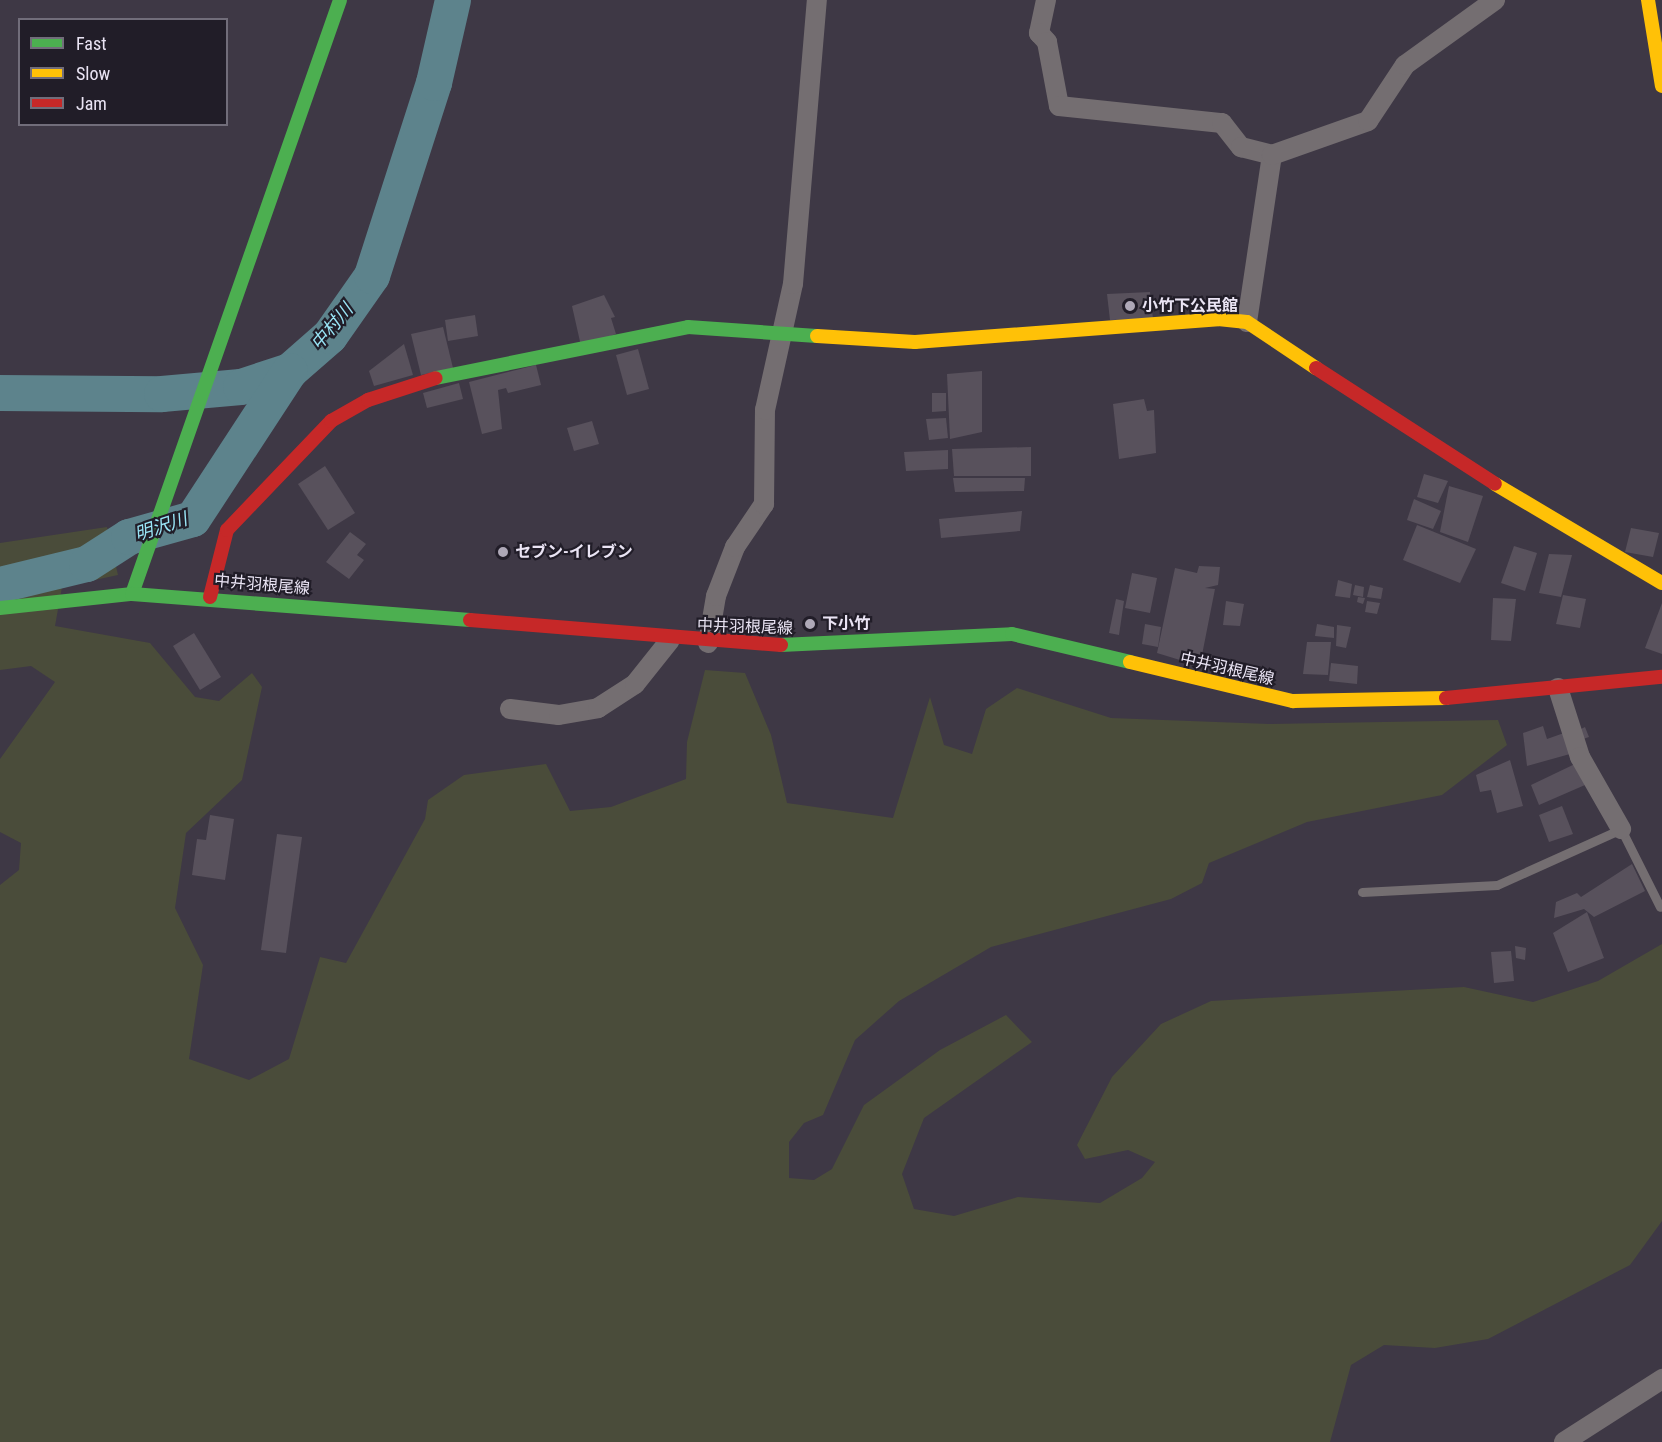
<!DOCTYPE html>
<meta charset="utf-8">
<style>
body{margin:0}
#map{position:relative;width:1662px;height:1442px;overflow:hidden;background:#3e3845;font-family:"Roboto Condensed","Noto Sans JP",sans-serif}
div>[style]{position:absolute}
.green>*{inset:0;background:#4a4c3a}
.river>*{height:36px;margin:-18px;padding:0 18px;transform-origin:18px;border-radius:18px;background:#5d838c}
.building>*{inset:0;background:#58515c}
.lane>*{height:9px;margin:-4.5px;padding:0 4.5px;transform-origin:4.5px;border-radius:4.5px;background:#746e71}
.street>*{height:20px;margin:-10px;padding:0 10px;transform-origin:10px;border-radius:10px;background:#746e71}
.fast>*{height:14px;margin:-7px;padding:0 7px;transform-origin:7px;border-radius:7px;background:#4caf50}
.slow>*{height:14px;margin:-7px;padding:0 7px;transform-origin:7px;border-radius:7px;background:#ffc107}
.jam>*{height:14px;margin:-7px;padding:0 7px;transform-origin:7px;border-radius:7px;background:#c62828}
.dots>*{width:16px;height:16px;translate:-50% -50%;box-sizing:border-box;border:3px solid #211d28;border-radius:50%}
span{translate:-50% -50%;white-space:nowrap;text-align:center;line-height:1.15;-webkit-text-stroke:4.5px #211d28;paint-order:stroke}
.poi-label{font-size:16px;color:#eae4f4;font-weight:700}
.left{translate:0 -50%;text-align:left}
.street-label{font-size:16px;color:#eae4f4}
.water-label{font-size:18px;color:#9ae6f7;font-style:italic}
.legend{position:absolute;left:18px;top:18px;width:210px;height:108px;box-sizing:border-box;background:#211d28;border:2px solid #716d7a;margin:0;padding:8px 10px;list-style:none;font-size:18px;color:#eae4f4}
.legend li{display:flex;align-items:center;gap:12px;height:30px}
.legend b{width:30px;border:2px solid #716d7a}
</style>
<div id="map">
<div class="green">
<i style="clip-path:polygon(107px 527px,118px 575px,62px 587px,55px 626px,150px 643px,195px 697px,219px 701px,252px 673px,262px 687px,242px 780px,186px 833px,175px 908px,203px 965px,189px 1059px,249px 1080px,289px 1059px,320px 957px,346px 963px,425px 819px,428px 800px,464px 775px,546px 764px,570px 811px,611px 807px,686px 779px,687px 742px,705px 670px,745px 673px,771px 735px,787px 803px,893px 818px,930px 697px,944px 745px,972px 754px,986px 709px,1017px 688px,1111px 718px,1269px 724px,1498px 720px,1507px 745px,1442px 795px,1307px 822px,1209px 863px,1202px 883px,1171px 899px,991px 947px,899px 1001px,855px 1040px,823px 1115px,804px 1123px,789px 1142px,789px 1178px,814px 1180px,832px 1169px,864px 1105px,940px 1050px,1006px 1015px,1032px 1042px,924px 1118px,902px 1174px,914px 1209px,954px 1216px,1018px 1197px,1100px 1203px,1142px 1178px,1155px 1162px,1128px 1150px,1085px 1159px,1077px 1145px,1112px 1077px,1161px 1024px,1211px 1001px,1464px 987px,1533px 1002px,1598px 981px,1662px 944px,1662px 1221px,1630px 1265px,1488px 1339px,1435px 1348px,1384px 1345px,1351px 1365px,1330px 1442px,0 1442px,0 885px,19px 870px,21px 843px,0 832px,0 759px,55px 682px,31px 666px,0 670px,0 543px)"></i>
</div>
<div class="river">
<i style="left:0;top:393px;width:162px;rotate:0.4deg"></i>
<i style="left:162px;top:394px;width:79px;rotate:-5.1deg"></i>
<i style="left:241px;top:387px;width:52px;rotate:-18.1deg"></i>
<i style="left:290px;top:371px;width:53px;rotate:-41.2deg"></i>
<i style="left:330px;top:336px;width:73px;rotate:-55deg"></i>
<i style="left:372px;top:276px;width:203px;rotate:-72.2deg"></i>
<i style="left:434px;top:83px;width:85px;rotate:-77.1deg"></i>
<i style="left:0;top:585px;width:89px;rotate:-13.6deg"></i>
<i style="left:87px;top:564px;width:50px;rotate:-32.7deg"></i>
<i style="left:129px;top:537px;width:66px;rotate:-15.7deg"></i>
<i style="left:193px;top:519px;width:177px;rotate:-56.8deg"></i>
</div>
<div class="building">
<i style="clip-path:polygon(1150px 292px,1153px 319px,1110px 320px,1107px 294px)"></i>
<i style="clip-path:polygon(604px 295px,615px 317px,611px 318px,616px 334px,581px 346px,572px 306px)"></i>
<i style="clip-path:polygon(475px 315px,478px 336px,448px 341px,445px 320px)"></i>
<i style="clip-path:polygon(443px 327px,453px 368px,421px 375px,411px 334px)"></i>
<i style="clip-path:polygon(404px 344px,413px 375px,374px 386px,369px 371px)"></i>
<i style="clip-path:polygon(638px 349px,649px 389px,627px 395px,616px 355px)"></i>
<i style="clip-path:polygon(536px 365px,541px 385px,508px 393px,506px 388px,498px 390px,502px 429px,482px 434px,469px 382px)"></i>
<i style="clip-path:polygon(982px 371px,982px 432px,950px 439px,947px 374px)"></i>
<i style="clip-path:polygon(459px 383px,463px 399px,427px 408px,423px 393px)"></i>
<i style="clip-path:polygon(932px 393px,946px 393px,946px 411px,932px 412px)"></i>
<i style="clip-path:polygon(1144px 399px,1147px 411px,1154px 410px,1156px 453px,1119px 459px,1113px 404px)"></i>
<i style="clip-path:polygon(946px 418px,948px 438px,929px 440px,926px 419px)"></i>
<i style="clip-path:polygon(592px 421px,599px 444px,574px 451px,567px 428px)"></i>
<i style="clip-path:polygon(1031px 447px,1031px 476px,954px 476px,952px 449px)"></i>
<i style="clip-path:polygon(948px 450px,948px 469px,906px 471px,904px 452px)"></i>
<i style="clip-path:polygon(325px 466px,355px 513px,328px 530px,298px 484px)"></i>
<i style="clip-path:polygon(1424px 474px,1448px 481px,1438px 503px,1417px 497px)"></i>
<i style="clip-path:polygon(953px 478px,1025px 478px,1024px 491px,955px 492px)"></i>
<i style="clip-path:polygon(1449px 486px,1483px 496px,1468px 542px,1440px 532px)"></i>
<i style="clip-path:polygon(1414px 499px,1441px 511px,1433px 529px,1407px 520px)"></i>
<i style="clip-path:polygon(1022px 511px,1020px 531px,941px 538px,939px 519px)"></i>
<i style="clip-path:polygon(1417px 525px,1476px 549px,1460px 583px,1403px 560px)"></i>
<i style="clip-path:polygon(1631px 528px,1659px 533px,1653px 557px,1625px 552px)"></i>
<i style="clip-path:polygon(350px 532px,366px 544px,357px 555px,364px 560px,349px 579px,326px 562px)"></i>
<i style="clip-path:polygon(1514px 546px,1537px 553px,1525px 591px,1501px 583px)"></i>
<i style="clip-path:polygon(1549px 554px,1572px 555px,1561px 597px,1539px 593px)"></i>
<i style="clip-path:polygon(1199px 566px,1220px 567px,1218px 585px,1205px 588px,1215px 589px,1202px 655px,1194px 653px,1193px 664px,1157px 653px,1175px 568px,1197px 573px)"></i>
<i style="clip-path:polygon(1132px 573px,1157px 578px,1150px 613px,1125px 608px)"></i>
<i style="clip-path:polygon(1338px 580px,1352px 584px,1350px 598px,1335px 596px)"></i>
<i style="clip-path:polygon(1355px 585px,1364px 587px,1363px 597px,1353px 595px)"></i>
<i style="clip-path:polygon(1370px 585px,1383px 588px,1381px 599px,1367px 597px)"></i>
<i style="clip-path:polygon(1563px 595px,1586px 599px,1580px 628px,1556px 624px)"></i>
<i style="clip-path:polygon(1358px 597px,1365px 598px,1363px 604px,1357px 602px)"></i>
<i style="clip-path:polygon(1493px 598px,1516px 599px,1511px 641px,1491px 640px)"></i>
<i style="clip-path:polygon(1116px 599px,1124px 601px,1119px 635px,1109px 633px)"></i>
<i style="clip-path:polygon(1226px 601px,1244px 604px,1240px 626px,1223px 625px)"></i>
<i style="clip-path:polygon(1367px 601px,1380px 603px,1377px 614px,1365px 612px)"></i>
<i style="clip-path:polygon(1662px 603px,1662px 654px,1645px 648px)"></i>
<i style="clip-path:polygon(1145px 624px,1161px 627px,1158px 647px,1142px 644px)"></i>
<i style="clip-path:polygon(1317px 624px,1334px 627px,1334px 638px,1315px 636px)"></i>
<i style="clip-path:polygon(1337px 625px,1351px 627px,1346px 648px,1336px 646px)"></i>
<i style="clip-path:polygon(194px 633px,221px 677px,200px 690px,173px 646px)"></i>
<i style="clip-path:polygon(1307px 642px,1331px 642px,1328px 675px,1303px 674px)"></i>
<i style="clip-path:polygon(1331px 663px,1358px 666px,1357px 684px,1329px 681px)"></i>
<i style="clip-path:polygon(1543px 726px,1547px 739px,1564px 733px,1570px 754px,1527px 766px,1523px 733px)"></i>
<i style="clip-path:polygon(1585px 727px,1589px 737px,1580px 740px,1577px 731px)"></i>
<i style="clip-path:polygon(1510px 760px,1523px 806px,1497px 813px,1491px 790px,1480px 792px,1476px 775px)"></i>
<i style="clip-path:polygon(1577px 763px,1585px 785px,1539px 805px,1531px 785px)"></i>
<i style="clip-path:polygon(1562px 806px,1573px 834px,1549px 842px,1539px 815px)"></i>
<i style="clip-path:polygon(210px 815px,234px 819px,225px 880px,192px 875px,197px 839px,206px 840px)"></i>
<i style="clip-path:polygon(277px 834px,302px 837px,286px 953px,261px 950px)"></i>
<i style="clip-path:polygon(1632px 864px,1645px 891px,1594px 917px,1584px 909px,1554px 918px,1556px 902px,1577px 893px,1581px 897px)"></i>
<i style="clip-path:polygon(1587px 912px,1604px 958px,1568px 972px,1553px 933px)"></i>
<i style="clip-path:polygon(1515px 946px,1526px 948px,1525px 960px,1516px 958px)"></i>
<i style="clip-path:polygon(1511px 951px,1514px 981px,1494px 983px,1491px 952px)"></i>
</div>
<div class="lane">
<i style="left:1362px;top:892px;width:135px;rotate:-3deg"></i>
<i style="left:1497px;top:885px;width:136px;rotate:-24.3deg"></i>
<i style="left:1621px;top:829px;width:87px;rotate:63.4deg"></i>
</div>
<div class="street">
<i style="left:1046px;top:0;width:34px;rotate:102deg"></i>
<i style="left:1039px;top:33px;width:12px;rotate:48deg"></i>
<i style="left:1047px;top:42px;width:65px;rotate:79.4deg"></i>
<i style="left:1059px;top:106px;width:164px;rotate:6deg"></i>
<i style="left:1222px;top:123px;width:31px;rotate:52deg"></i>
<i style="left:1241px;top:147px;width:32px;rotate:14deg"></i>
<i style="left:1247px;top:322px;width:169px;rotate:-81.5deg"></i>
<i style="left:1272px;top:155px;width:102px;rotate:-19.5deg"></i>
<i style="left:1368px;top:121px;width:67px;rotate:-56.5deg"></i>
<i style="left:1405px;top:65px;width:111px;rotate:-35.8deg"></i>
<i style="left:708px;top:643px;width:48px;rotate:-80.3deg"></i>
<i style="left:716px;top:596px;width:53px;rotate:-68.8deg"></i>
<i style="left:735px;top:547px;width:52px;rotate:-56deg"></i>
<i style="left:764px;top:504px;width:94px;rotate:-89.4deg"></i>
<i style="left:765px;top:410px;width:129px;rotate:-77.5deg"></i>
<i style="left:793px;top:284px;width:285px;rotate:-85.2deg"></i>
<i style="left:1558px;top:688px;width:72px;rotate:72.3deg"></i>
<i style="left:1580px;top:757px;width:83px;rotate:60.3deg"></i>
<i style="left:510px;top:709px;width:49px;rotate:7deg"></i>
<i style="left:559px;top:715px;width:40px;rotate:-10deg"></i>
<i style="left:598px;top:708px;width:44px;rotate:-33deg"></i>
<i style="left:635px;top:684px;width:56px;rotate:-51.5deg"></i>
<i style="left:1564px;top:1442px;width:117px;rotate:-32.7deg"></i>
</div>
<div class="fast">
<i style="left:436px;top:378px;width:257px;rotate:-11.4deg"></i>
<i style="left:688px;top:327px;width:129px;rotate:4deg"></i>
<i style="left:132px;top:594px;width:629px;rotate:-70.7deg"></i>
<i style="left:0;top:608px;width:133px;rotate:-6.1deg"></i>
<i style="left:132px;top:594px;width:339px;rotate:4.4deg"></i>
<i style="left:781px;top:645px;width:231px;rotate:-2.7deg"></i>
<i style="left:1012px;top:634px;width:121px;rotate:13.3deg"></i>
</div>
<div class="slow">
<i style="left:1648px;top:0;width:87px;rotate:80.8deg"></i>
<i style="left:817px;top:336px;width:98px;rotate:3.5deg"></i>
<i style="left:915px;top:342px;width:304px;rotate:-4.3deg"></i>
<i style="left:1218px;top:319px;width:29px;rotate:6deg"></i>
<i style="left:1247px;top:322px;width:83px;rotate:33.7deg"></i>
<i style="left:1495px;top:484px;width:194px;rotate:30.7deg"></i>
<i style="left:1130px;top:662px;width:168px;rotate:13.5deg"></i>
<i style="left:1293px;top:701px;width:153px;rotate:-1.1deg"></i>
</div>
<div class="jam">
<i style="left:1316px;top:368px;width:213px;rotate:32.9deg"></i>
<i style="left:210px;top:597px;width:69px;rotate:-75.8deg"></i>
<i style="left:227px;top:530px;width:151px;rotate:-46.3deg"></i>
<i style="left:331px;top:421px;width:43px;rotate:-29.6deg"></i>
<i style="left:368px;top:400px;width:71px;rotate:-17.9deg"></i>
<i style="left:470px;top:620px;width:312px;rotate:4.6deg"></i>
<i style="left:1446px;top:698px;width:217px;rotate:-5.6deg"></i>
</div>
<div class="dots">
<i style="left:1130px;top:306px;background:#aea8b7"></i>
<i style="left:503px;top:552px;background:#aea8b7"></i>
<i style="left:810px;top:624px;background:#aea8b7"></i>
</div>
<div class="poi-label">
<span class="left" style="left:1142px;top:306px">小竹下公民館</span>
<span class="left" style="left:515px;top:552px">セブン-イレブン</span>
<span class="left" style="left:822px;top:624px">下小竹</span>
</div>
<div class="street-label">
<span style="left:262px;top:585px;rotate:5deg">中井羽根尾線</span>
<span style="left:745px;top:627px;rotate:2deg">中井羽根尾線</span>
<span style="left:1227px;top:669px;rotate:13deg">中井羽根尾線</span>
</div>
<div class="water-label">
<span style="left:332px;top:327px;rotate:-50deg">中村川</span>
<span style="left:161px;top:527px;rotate:-18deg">明沢川</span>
</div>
<ul class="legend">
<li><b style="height:8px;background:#4caf50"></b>Fast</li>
<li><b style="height:8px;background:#ffc107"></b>Slow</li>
<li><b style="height:8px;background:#c62828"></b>Jam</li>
</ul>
</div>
